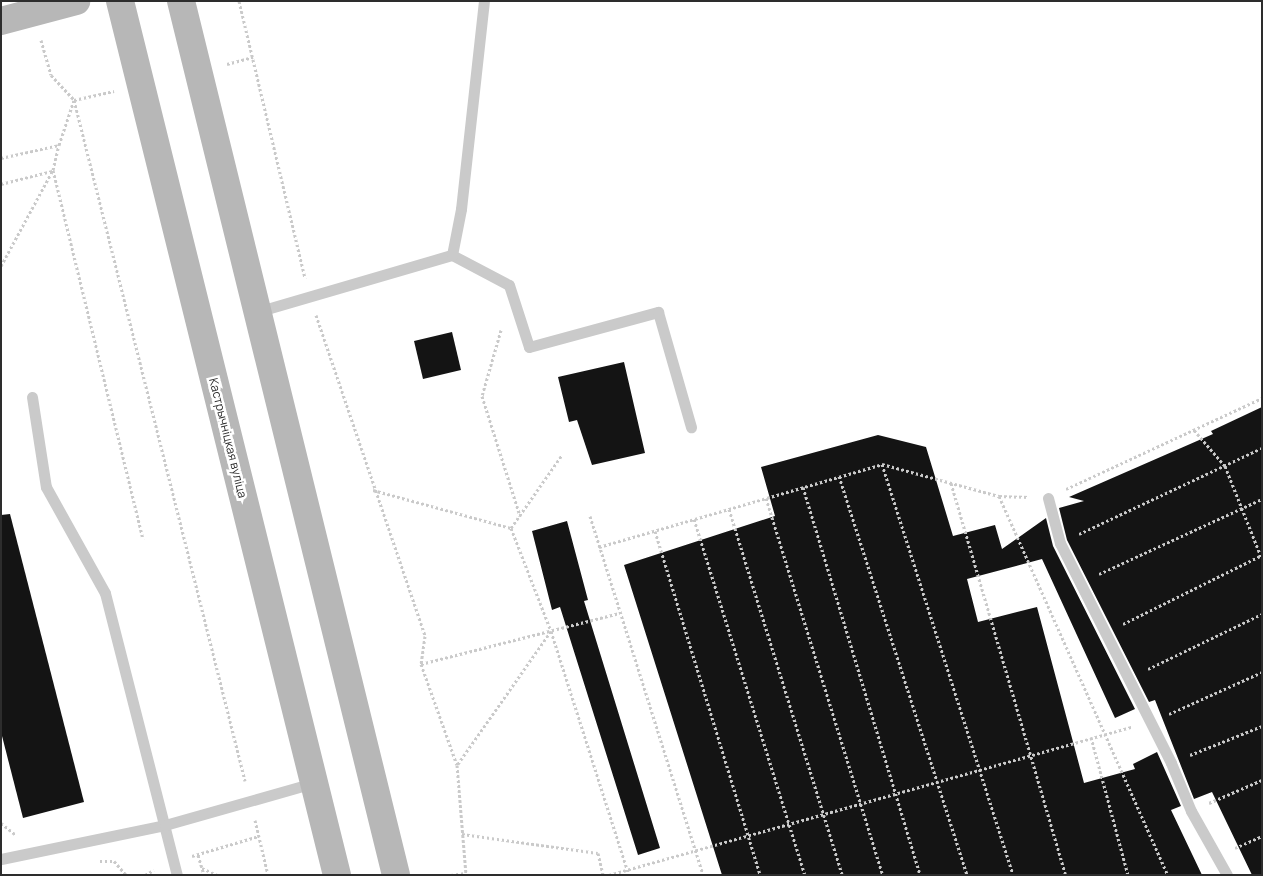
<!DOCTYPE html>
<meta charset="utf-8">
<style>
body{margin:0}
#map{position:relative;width:1263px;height:876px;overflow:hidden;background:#fff;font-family:Manrope,sans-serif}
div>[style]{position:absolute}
.building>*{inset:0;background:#141414}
.path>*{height:3px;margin-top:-1.5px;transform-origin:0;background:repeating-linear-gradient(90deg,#cacaca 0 2.5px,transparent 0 5px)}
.service>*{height:11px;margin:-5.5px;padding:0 5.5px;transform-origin:5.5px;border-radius:5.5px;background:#cacaca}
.secondary>*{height:28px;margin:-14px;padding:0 14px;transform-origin:14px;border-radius:14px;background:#b7b7b7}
span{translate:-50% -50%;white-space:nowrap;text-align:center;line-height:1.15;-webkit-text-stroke:5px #fff;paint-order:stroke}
.street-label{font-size:12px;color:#2d2d2d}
.frame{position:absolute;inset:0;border:2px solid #2d2d2d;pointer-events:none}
</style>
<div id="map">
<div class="building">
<i style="clip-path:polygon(452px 332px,461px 370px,423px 379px,414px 341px)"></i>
<i style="clip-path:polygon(624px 362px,645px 453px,592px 465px,577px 420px,569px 422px,558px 377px)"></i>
<i style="clip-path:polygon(1262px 407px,1262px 875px,1252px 875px,1212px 792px,1194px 799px,1155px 700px,1149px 702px,1067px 540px,1059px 508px,1084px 501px,1069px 497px,1213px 434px,1211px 431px)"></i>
<i style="clip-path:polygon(878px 435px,926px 447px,953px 536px,995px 525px,1002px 549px,1046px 518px,1053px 546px,1135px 709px,1115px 718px,1042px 559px,967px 579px,978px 622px,1037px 607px,1084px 783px,1135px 769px,1133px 764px,1157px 752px,1181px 806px,1171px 810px,1202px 875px,722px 875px,624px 565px,775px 516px,761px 467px)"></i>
<i style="clip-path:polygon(10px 514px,84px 802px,23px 818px,1px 732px,1px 515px)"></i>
<i style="clip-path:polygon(567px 521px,588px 600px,584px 601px,660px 848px,638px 855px,560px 607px,552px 610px,532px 531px)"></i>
</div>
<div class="path">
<i style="left:239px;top:1px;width:285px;rotate:76.6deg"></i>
<i style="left:41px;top:40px;width:36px;rotate:74deg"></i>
<i style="left:51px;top:75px;width:34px;rotate:47deg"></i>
<i style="left:74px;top:100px;width:702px;rotate:75.9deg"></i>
<i style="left:227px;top:64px;width:27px;rotate:-15deg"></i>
<i style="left:1px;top:158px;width:59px;rotate:-12.6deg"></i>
<i style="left:59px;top:145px;width:47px;rotate:-71.6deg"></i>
<i style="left:74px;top:100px;width:41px;rotate:-12.7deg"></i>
<i style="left:53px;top:170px;width:380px;rotate:76.3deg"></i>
<i style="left:1px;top:184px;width:53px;rotate:-14.3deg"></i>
<i style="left:1px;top:266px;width:109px;rotate:-61.6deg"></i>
<i style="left:53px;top:170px;width:26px;rotate:-77deg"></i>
<i style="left:316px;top:315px;width:339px;rotate:71.2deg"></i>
<i style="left:425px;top:636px;width:28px;rotate:98deg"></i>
<i style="left:421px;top:664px;width:107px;rotate:70.4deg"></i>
<i style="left:457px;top:765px;width:110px;rotate:85.3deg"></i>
<i style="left:501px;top:330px;width:69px;rotate:106.1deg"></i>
<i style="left:482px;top:396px;width:126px;rotate:72.4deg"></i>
<i style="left:1194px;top:430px;width:48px;rotate:49.3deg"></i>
<i style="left:1225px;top:466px;width:100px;rotate:68.3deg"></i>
<i style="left:882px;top:464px;width:431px;rotate:72.3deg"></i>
<i style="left:839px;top:476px;width:419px;rotate:72.2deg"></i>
<i style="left:951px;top:483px;width:409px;rotate:73.7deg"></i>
<i style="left:803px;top:487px;width:405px;rotate:73.2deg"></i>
<i style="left:1066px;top:489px;width:216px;rotate:-24.9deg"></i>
<i style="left:373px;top:490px;width:143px;rotate:15.4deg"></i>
<i style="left:511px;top:528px;width:110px;rotate:68.8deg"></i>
<i style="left:551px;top:631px;width:164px;rotate:125deg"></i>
<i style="left:999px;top:496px;width:415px;rotate:66deg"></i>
<i style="left:766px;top:498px;width:395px;rotate:72.8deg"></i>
<i style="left:729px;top:509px;width:383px;rotate:72.8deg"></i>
<i style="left:590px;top:516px;width:376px;rotate:72.5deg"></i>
<i style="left:694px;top:519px;width:373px;rotate:72.7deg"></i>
<i style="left:511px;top:528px;width:89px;rotate:-55.1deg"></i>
<i style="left:655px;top:531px;width:360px;rotate:73deg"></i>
<i style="left:1079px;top:534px;width:202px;rotate:-25.2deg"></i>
<i style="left:599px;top:547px;width:295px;rotate:-16.3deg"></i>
<i style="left:882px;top:464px;width:121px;rotate:15.3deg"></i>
<i style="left:999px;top:496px;width:30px;rotate:2deg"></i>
<i style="left:1099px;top:574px;width:179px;rotate:-24.7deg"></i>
<i style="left:1123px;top:624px;width:155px;rotate:-26.4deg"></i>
<i style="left:551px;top:631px;width:256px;rotate:72.3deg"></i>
<i style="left:421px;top:664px;width:205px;rotate:-14.4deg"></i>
<i style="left:1148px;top:669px;width:127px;rotate:-25.8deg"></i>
<i style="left:1169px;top:714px;width:102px;rotate:-24.3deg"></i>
<i style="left:1091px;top:737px;width:143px;rotate:75deg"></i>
<i style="left:1190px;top:755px;width:78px;rotate:-21.9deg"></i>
<i style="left:1209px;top:803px;width:58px;rotate:-23.5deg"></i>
<i style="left:255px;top:820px;width:57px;rotate:76.7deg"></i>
<i style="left:1px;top:823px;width:19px;rotate:39deg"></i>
<i style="left:462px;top:834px;width:137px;rotate:8deg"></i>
<i style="left:598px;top:853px;width:23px;rotate:77deg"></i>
<i style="left:1235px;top:848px;width:30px;rotate:-24deg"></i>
<i style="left:198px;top:855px;width:21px;rotate:73deg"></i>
<i style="left:192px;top:856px;width:70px;rotate:-16.6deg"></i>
<i style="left:100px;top:861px;width:14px"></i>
<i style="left:114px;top:861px;width:18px;rotate:49deg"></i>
<i style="left:202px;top:868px;width:17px;rotate:25deg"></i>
<i style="left:145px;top:875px;width:10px;rotate:-29deg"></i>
<i style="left:451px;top:875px;width:14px;rotate:-8deg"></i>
<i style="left:609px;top:875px;width:543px;rotate:-15.83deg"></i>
</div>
<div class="service">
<i style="left:452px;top:255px;width:64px;rotate:27.8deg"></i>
<i style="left:509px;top:285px;width:65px;rotate:72.1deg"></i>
<i style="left:529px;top:347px;width:134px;rotate:-15.2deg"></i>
<i style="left:658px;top:312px;width:120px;rotate:74deg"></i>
<i style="left:260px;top:311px;width:200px;rotate:-16.3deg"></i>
<i style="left:452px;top:255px;width:47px;rotate:-78.9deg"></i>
<i style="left:461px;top:209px;width:209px;rotate:-83.7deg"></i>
<i style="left:32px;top:397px;width:91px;rotate:81.2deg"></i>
<i style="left:46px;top:487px;width:121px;rotate:60.9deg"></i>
<i style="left:105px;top:593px;width:291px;rotate:75.7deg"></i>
<i style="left:1048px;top:498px;width:47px;rotate:75.1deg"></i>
<i style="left:1060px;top:543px;width:246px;rotate:63.2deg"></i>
<i style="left:1171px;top:763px;width:52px;rotate:67.4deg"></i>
<i style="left:1191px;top:811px;width:73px;rotate:60.6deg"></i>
<i style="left:1px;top:859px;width:167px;rotate:-11.7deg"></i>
<i style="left:165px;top:825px;width:154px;rotate:-15.8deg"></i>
</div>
<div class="secondary">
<i style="left:120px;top:1px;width:901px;rotate:76.06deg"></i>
<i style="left:181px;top:1px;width:900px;rotate:76.18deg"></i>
<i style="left:1px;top:21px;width:78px;rotate:-14.9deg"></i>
</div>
<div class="street-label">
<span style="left:228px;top:438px;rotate:76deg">Кастрычніцкая вуліца</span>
</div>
<div class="frame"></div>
</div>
